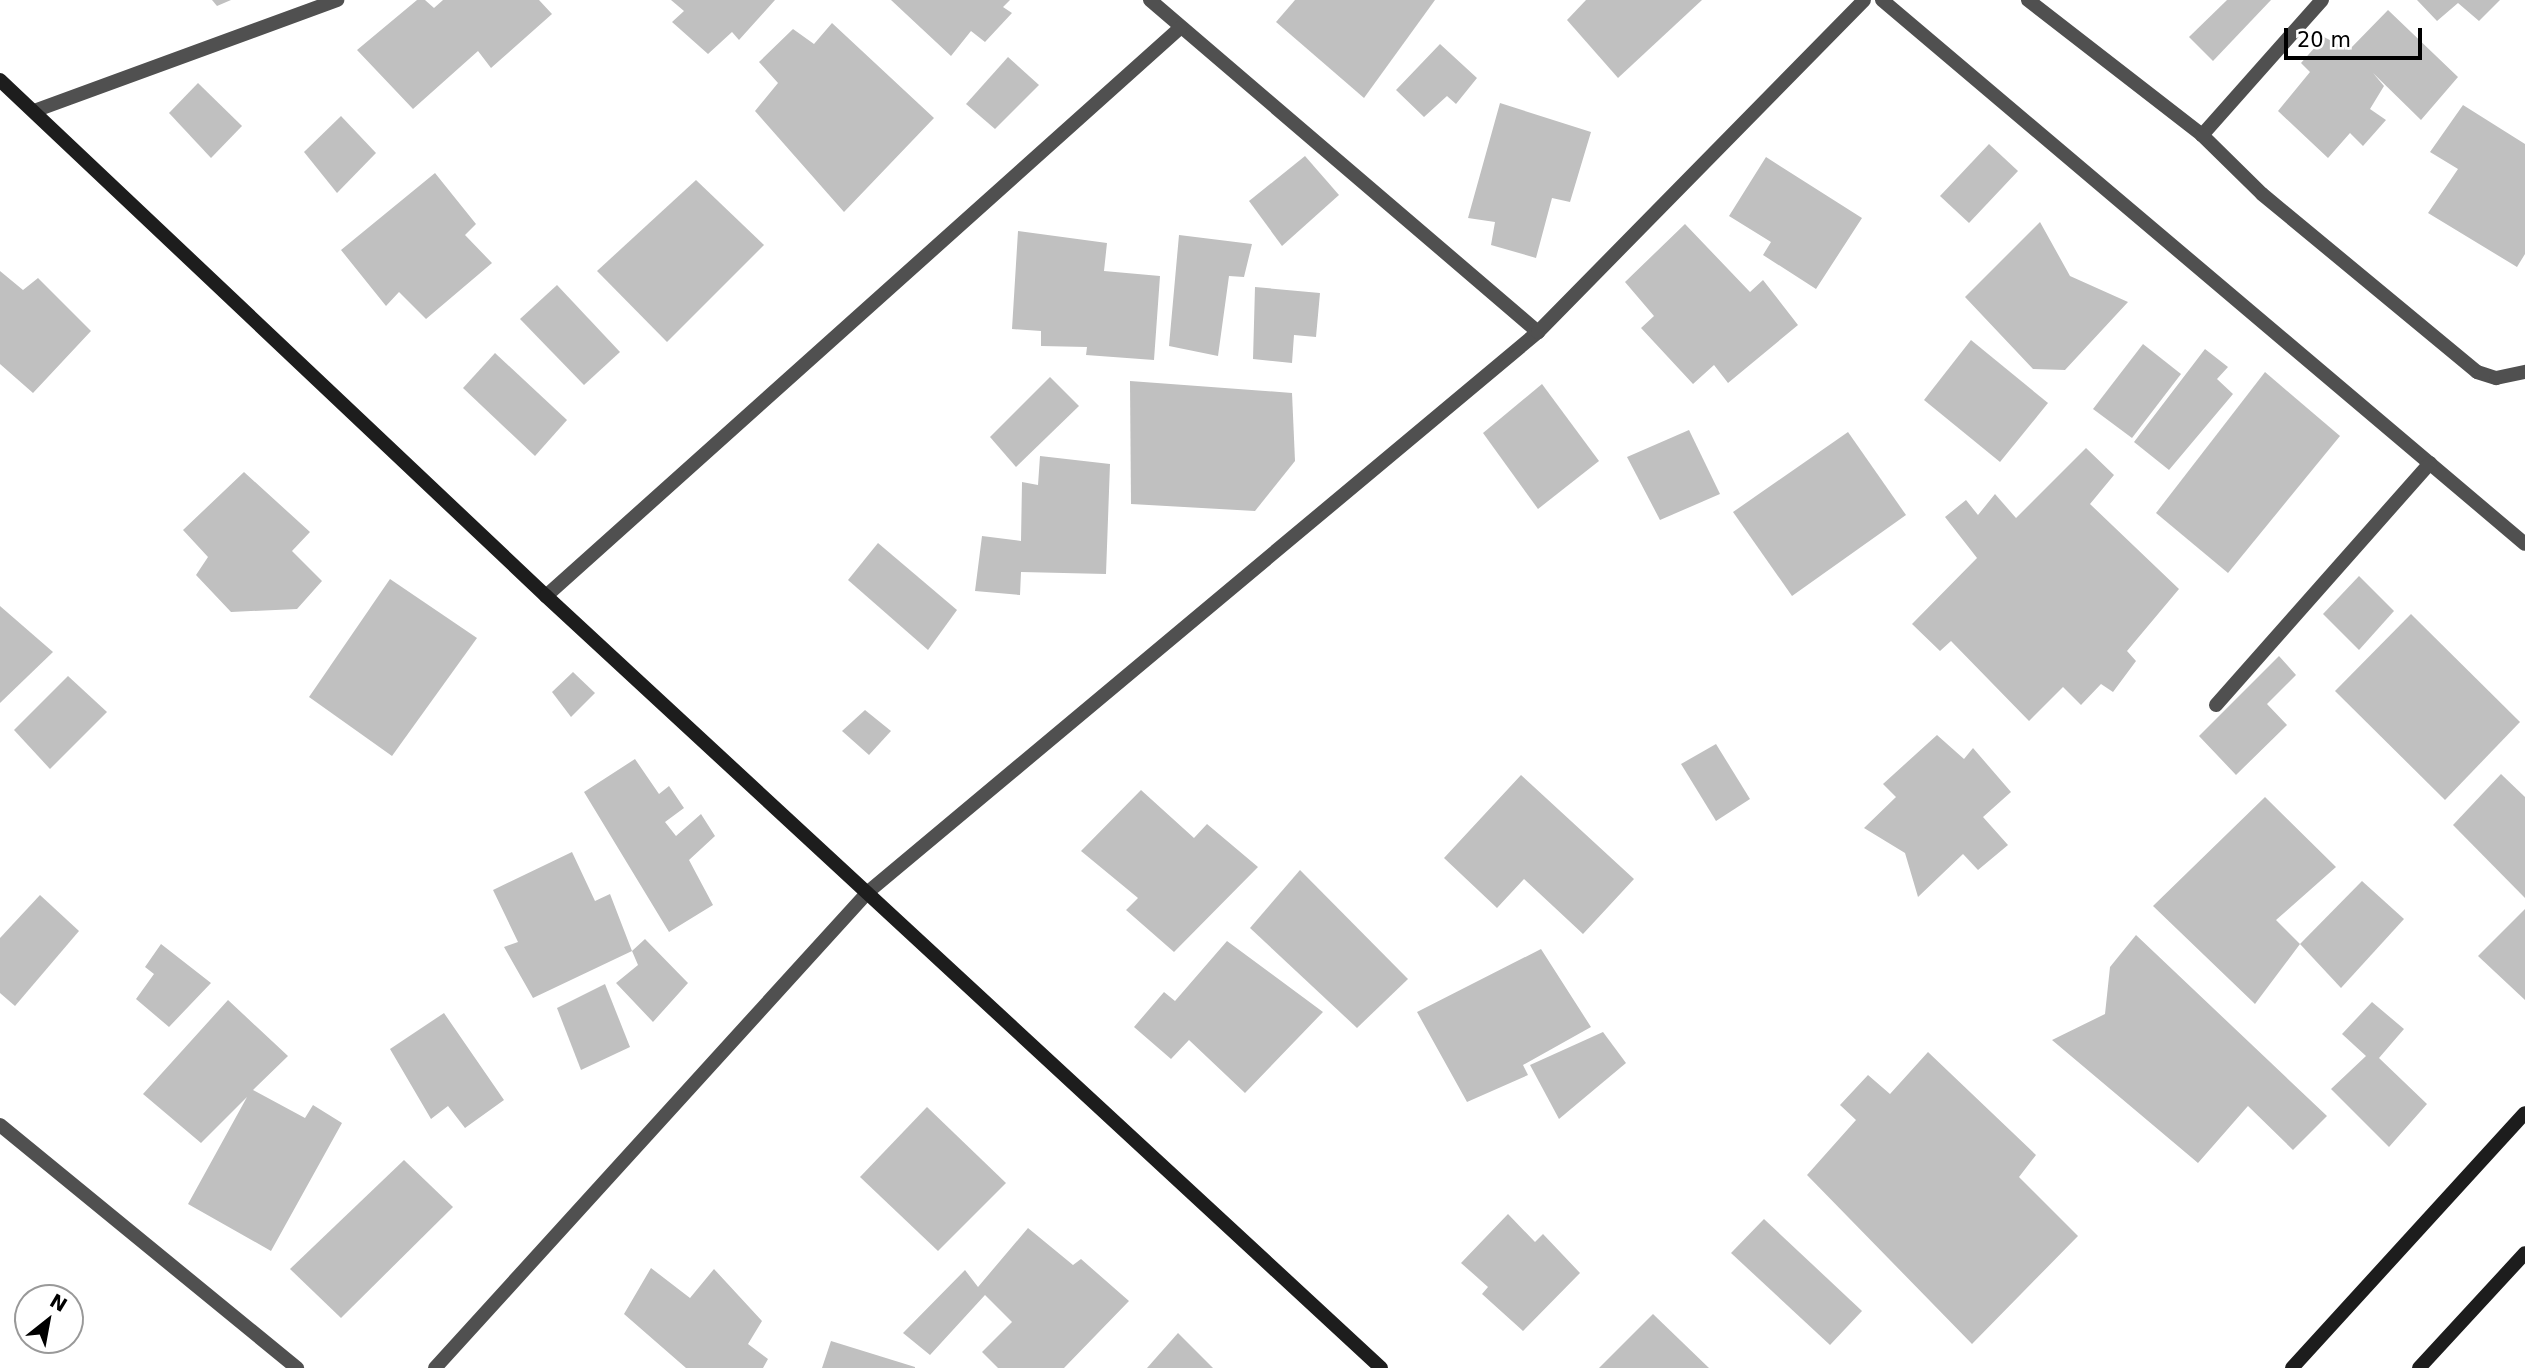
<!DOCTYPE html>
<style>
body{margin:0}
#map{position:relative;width:2525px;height:1368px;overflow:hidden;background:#fff;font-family:"DejaVu Sans",sans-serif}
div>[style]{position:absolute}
.building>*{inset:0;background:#c0c0c0}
.street>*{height:14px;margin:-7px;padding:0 7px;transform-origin:7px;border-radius:7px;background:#505050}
.secondary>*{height:14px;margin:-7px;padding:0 7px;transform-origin:7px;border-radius:7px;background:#1d1d1d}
span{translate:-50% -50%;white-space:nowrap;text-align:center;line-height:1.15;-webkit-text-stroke:5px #fff;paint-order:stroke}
.north{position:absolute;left:14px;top:1284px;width:70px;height:70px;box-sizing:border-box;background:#fff;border:2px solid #999;border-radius:50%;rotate:31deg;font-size:19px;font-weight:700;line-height:28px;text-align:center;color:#000}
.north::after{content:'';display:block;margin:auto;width:24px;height:32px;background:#000;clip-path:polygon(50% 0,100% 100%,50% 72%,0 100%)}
.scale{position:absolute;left:2284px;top:28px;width:138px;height:32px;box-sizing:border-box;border:4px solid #000;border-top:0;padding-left:9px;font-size:21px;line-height:24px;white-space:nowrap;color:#000;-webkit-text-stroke:5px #fff;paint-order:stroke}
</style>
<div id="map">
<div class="building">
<i style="clip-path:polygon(212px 0,231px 0,217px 6px)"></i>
<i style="clip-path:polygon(417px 0,425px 0,434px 8px,443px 0,539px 0,552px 14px,491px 68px,478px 51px,413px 109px,357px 50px)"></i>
<i style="clip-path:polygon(671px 0,775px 0,739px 40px,732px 32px,708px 54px,672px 22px,684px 11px)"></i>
<i style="clip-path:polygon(891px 0,1010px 0,1003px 7px,1012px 13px,985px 42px,971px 31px,951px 56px)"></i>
<i style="clip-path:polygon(1295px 0,1435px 0,1364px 98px,1276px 22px)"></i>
<i style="clip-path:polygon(1586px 0,1702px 0,1618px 78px,1567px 20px)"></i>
<i style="clip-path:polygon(2227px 0,2271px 0,2213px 61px,2189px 37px)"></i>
<i style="clip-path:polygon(2417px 0,2500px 0,2479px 21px,2458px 3px,2437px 21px)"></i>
<i style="clip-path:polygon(2388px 10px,2458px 77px,2421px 120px,2373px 73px,2384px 86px,2370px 109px,2386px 120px,2363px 146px,2350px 133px,2328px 158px,2278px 111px,2310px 72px,2301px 63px,2324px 37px,2349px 50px)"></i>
<i style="clip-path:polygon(832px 23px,934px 118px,844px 212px,755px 111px,778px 83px,759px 62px,793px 29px,814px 44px)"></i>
<i style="clip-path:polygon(1440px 44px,1477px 78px,1456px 104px,1447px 96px,1424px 117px,1396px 90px)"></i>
<i style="clip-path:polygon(1008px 57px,1039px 85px,995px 129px,966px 104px)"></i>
<i style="clip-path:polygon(198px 83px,242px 126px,211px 158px,169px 113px)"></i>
<i style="clip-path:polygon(1500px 103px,1591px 132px,1570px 202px,1552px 198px,1536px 258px,1491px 245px,1495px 222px,1468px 218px)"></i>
<i style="clip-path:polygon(2463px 105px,2525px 144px,2525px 254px,2517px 267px,2428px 213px,2458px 169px,2430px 152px)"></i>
<i style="clip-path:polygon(341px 116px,376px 153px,337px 193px,304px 152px)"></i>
<i style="clip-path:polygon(1989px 144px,2018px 171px,1969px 223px,1940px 196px)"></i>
<i style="clip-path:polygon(1305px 156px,1339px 195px,1282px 246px,1249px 201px)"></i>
<i style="clip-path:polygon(1766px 157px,1862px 218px,1816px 289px,1763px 255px,1771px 242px,1729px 216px)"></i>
<i style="clip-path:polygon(435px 173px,476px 224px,465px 235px,492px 263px,426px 319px,399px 292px,386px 306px,341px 250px)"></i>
<i style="clip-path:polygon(696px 180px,764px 245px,667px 342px,597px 271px)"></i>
<i style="clip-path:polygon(2040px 222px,2070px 276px,2128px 302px,2065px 370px,2033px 369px,1965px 297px)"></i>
<i style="clip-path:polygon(1685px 224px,1750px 292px,1763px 280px,1798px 325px,1728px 383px,1714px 365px,1693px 384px,1641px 328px,1654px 316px,1625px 282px)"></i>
<i style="clip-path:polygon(1018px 231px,1107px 243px,1104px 271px,1160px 276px,1154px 360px,1086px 355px,1087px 347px,1041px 346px,1041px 331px,1012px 329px)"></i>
<i style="clip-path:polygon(1179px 235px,1252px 244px,1244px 277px,1229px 276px,1218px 356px,1169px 346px)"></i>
<i style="clip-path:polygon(0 271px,23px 290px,38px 278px,91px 331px,33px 393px,0 364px)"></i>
<i style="clip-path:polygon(557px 285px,620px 352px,584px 385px,520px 319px)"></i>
<i style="clip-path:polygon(1255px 287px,1320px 293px,1316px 337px,1294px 335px,1292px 363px,1253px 359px)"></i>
<i style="clip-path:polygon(1971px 340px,2048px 403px,2000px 462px,1924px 400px)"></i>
<i style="clip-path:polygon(2143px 344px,2181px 374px,2132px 438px,2093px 409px)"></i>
<i style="clip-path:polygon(2205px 349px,2228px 367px,2217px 379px,2233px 394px,2169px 470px,2134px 442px)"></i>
<i style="clip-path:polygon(495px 353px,567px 420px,535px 456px,463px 388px)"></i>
<i style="clip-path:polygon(2265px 372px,2340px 436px,2228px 573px,2156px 513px)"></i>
<i style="clip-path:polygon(1050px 377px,1079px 406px,1016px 467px,990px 437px)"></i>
<i style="clip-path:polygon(1130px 381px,1292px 393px,1295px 461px,1255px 511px,1131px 504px)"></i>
<i style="clip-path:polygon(1542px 384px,1599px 461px,1538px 509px,1483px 433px)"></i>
<i style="clip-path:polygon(1689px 430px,1720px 494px,1660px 520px,1627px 457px)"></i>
<i style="clip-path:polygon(1848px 432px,1906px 515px,1792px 596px,1733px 512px)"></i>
<i style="clip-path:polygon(2086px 448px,2114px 475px,2090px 504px,2179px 589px,2127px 651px,2136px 661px,2113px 692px,2101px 684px,2081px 705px,2063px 687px,2029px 721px,1951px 641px,1940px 651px,1912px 624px,1977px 558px,1945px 517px,1966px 500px,1978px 515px,1995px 494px,2016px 518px)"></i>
<i style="clip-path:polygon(1040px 456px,1110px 464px,1106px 574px,1021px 572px,1020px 595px,975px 591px,982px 536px,1021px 541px,1022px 482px,1038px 485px)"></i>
<i style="clip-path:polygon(244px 472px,310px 532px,292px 551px,322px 581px,297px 609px,231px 612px,196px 575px,208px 557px,183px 530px)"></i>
<i style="clip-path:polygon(878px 543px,957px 610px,928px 650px,848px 580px)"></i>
<i style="clip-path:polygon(2359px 576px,2394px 611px,2359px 650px,2323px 614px)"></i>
<i style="clip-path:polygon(390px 579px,477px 638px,392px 756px,309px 697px)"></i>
<i style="clip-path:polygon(0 606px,53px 652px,0 703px)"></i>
<i style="clip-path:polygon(2411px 614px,2520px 722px,2445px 800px,2335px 691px)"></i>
<i style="clip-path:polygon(2279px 656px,2296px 675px,2267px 704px,2287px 725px,2236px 775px,2199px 736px)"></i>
<i style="clip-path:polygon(573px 672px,595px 693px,571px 717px,552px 692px)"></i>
<i style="clip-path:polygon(68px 676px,107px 712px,50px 769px,14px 730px)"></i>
<i style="clip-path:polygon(865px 710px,891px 731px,869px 755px,842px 731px)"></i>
<i style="clip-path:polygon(1937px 735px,1964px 759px,1973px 748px,2011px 792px,1983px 817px,2008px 845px,1978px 870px,1963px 854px,1918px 897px,1905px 853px,1864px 828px,1896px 797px,1883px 784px)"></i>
<i style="clip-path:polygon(1716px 744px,1750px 799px,1716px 821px,1681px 764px)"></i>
<i style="clip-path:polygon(635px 759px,659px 794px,669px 786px,684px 808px,665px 822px,676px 836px,701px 814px,715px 836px,689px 860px,713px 905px,669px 932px,584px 792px)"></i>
<i style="clip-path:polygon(2501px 774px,2525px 797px,2525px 898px,2453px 825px)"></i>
<i style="clip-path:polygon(1521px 775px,1634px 879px,1583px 934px,1524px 879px,1497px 908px,1444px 858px)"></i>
<i style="clip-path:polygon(1141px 790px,1194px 838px,1207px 824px,1258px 867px,1174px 952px,1126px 910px,1138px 898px,1081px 851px)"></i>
<i style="clip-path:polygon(2265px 797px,2336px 867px,2276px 920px,2300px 944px,2255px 1004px,2153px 906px)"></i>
<i style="clip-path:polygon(572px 852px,595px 901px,610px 894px,632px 951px,533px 998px,504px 947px,518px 942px,493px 890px)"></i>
<i style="clip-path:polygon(1300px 870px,1408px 979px,1357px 1028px,1250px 928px)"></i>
<i style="clip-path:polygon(2362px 881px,2404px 919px,2341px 988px,2300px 944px)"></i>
<i style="clip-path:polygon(40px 895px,79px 931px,15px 1006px,0 993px,0 938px)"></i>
<i style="clip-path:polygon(2525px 909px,2525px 1000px,2478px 956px)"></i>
<i style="clip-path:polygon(2136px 935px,2327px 1116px,2293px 1150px,2248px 1106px,2198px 1163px,2052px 1040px,2105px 1014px,2110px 967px)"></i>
<i style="clip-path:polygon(645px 939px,688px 983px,653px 1022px,616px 983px,638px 965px,632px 951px)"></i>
<i style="clip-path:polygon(1227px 941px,1323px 1012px,1245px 1093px,1189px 1040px,1171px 1059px,1134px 1027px,1164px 992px,1175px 1001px)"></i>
<i style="clip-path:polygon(161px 944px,211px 983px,169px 1027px,136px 999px,154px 974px,145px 967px)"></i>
<i style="clip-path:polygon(1541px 949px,1591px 1027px,1523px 1065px,1528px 1075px,1467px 1102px,1417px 1012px)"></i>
<i style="clip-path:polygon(605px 984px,630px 1047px,581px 1070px,557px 1008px)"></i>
<i style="clip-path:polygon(228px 1000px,288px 1056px,253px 1090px,305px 1118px,313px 1105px,342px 1123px,271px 1251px,188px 1204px,247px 1097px,201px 1143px,143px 1094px)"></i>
<i style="clip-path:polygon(2372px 1002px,2404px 1029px,2379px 1058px,2427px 1104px,2389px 1147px,2331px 1089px,2366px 1056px,2342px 1034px)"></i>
<i style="clip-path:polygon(444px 1013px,504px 1100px,465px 1128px,448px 1106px,431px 1119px,390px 1049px)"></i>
<i style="clip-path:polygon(1603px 1032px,1626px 1063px,1559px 1119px,1530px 1065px)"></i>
<i style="clip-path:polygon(1928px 1052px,2036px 1155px,2019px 1177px,2078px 1236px,1972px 1344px,1807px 1175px,1856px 1120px,1840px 1105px,1868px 1075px,1890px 1094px)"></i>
<i style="clip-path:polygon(927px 1107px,1006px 1183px,938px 1251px,860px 1177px)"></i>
<i style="clip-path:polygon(404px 1160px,453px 1207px,341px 1318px,290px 1269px)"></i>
<i style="clip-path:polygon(1508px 1214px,1535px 1242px,1543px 1234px,1580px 1273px,1523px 1331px,1482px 1294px,1488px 1287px,1461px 1263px)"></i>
<i style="clip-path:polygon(1764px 1219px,1862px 1311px,1830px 1345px,1731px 1253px)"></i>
<i style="clip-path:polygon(1028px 1228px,1073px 1265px,1081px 1259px,1129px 1301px,1064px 1368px,998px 1368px,982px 1352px,1012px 1322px,985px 1295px,930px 1355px,903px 1333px,965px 1270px,978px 1287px)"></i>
<i style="clip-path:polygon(651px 1268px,690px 1298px,714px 1269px,762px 1321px,748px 1344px,768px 1359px,763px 1368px,686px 1368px,624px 1314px)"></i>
<i style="clip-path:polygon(1653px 1314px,1709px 1368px,1599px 1368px)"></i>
<i style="clip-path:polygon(1178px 1333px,1213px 1368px,1147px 1368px)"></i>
<i style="clip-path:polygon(831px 1341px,915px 1367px,915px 1368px,822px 1368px)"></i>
</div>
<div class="street">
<i style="left:1150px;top:0;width:511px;rotate:40.55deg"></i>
<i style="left:1882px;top:0;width:842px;rotate:40.23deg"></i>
<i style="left:2028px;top:0;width:220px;rotate:37.8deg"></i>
<i style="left:2322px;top:0;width:181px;rotate:131.6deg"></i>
<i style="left:2202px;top:135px;width:84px;rotate:44.5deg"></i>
<i style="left:2262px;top:194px;width:279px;rotate:39.6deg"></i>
<i style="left:2477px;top:372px;width:20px;rotate:18deg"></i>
<i style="left:2496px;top:378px;width:30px;rotate:-12deg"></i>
<i style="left:34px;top:111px;width:323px;rotate:-20.1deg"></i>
<i style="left:546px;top:596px;width:851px;rotate:-41.86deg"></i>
<i style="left:2216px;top:705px;width:323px;rotate:-48.5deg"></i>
<i style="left:0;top:1125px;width:384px;rotate:39.3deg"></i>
<i style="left:435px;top:1368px;width:643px;rotate:-47.71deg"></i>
<i style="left:868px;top:892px;width:873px;rotate:-39.89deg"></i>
<i style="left:1538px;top:332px;width:465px;rotate:-45.5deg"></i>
</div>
<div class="secondary">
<i style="left:0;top:80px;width:751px;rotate:43.38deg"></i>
<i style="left:546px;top:596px;width:1137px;rotate:42.75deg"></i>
<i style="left:2292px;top:1368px;width:345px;rotate:-47.6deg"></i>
<i style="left:2419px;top:1368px;width:156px;rotate:-47.3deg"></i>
</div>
<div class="north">N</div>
<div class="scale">20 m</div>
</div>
